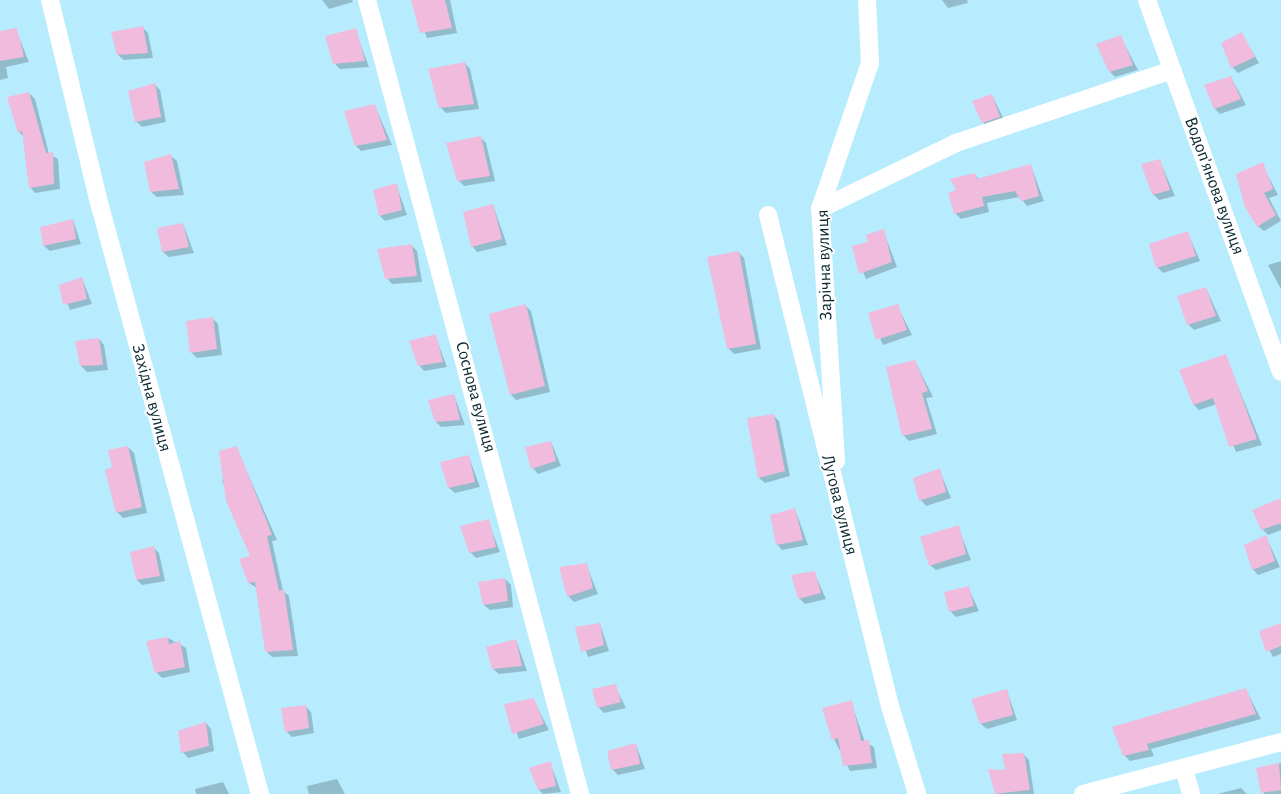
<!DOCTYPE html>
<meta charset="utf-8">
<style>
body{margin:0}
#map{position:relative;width:1281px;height:794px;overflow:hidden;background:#b7ecfe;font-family:"Alegreya Sans",sans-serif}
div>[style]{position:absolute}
.shadow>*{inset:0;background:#0003}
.building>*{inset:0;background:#f0bbdc}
.street>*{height:18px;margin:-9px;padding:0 9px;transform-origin:9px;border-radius:9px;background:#fff}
span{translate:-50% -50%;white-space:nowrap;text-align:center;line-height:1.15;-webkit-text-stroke:4px #fff;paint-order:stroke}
.street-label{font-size:18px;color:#0b2831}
</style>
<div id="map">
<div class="shadow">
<i style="clip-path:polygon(322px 0,352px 0,353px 2px,329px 9px)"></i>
<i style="clip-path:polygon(413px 0,450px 0,457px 33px,427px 38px)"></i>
<i style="clip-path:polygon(942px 0,967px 0,968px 3px,948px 8px)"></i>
<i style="clip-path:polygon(142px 27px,148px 33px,153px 58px,124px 60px,118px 55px)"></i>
<i style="clip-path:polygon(16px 30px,29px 62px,6px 67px,8px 78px,0 80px,0 33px)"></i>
<i style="clip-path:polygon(355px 30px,369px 67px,340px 69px,334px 63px)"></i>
<i style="clip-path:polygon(1241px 33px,1259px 63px,1238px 73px,1232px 67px)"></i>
<i style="clip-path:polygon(1120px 36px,1138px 70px,1115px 77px,1110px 72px)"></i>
<i style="clip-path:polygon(465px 63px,470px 69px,479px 109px,446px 113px,440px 107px)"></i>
<i style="clip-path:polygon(1231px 77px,1246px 105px,1220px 114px,1215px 109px)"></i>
<i style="clip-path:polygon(155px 85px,160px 90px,166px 122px,142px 127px,136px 121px)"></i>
<i style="clip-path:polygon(29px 93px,35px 99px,49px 154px,58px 159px,60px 189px,35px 193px,30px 187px,24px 137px,19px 132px)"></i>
<i style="clip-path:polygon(992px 95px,1005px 122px,988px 128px,983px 122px)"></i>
<i style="clip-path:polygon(375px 106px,392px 145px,361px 151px,356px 146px)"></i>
<i style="clip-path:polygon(481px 138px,486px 143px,495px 181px,464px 186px,458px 180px)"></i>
<i style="clip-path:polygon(171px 156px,177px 161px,184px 195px,157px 197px,151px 192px)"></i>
<i style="clip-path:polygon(1160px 161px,1175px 196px,1159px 200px,1153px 194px)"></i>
<i style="clip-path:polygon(1262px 164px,1278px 195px,1269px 198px,1281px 221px,1264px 231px,1258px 226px)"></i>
<i style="clip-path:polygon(1031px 166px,1044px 201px,1027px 206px,1020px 197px,987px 203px,989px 212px,961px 219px,955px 213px,958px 191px,975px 175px,980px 180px)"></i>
<i style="clip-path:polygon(396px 184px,407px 215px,385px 221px,380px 216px)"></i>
<i style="clip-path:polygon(493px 205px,507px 245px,477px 252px,472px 246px)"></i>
<i style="clip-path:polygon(73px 220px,81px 244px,50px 251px,44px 246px)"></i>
<i style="clip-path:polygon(183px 224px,194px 253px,169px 257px,163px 252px)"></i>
<i style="clip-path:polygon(883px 230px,897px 267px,866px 279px,853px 247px,869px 243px)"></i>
<i style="clip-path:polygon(1188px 233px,1200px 261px,1163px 273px,1157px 267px)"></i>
<i style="clip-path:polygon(412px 246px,417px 251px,422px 282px,392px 284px,387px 278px)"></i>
<i style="clip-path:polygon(739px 253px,744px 258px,761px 349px,734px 354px,728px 348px)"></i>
<i style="clip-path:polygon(1281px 261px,1281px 289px,1268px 265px)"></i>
<i style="clip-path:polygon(82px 278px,92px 304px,70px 310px,61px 286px)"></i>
<i style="clip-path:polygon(1206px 288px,1221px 321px,1194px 330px,1188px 324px)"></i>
<i style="clip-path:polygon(525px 305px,531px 311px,550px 392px,516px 400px,511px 395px)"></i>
<i style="clip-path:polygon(897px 305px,912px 335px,883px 345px,869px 314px)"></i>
<i style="clip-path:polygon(212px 318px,218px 324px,222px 355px,197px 358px,192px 353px)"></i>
<i style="clip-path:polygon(435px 335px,447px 367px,424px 371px,419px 365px)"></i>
<i style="clip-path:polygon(99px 339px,104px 345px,108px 370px,87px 372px,81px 366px)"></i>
<i style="clip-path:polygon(1225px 355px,1262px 445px,1236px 452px,1217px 404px,1199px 410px,1194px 405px)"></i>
<i style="clip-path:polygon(915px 361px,933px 397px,926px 398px,937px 434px,909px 441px,904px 436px,888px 368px)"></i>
<i style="clip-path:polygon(454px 395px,465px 425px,441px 427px,436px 422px)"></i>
<i style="clip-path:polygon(774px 416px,779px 421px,790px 476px,765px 483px,759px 478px)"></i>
<i style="clip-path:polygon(551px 442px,561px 466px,538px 474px,533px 468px)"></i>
<i style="clip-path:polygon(128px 447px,134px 453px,147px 513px,123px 518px,117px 512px,113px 468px)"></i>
<i style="clip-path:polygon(236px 447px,277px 540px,272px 541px,283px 591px,289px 596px,298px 656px,272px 657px,266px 651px,257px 588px,249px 583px,252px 557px,222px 480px,227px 479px)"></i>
<i style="clip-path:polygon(469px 457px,480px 487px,455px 493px,449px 488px)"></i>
<i style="clip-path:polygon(939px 469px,951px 498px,926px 506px,921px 500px)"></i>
<i style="clip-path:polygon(1281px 500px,1281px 530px,1268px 535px,1262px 529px)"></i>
<i style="clip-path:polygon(795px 509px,808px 545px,782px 550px,777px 544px)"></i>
<i style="clip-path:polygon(488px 521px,500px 552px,476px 558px,470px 552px)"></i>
<i style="clip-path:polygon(958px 527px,971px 560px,936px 570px,930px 565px)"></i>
<i style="clip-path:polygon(1266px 537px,1280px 567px,1258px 575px,1253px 569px)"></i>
<i style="clip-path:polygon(153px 547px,159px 553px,165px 581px,142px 585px,137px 580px)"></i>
<i style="clip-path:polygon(586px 564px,598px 594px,574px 602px,568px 596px)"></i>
<i style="clip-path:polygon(814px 572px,826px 599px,805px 604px,799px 598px)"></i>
<i style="clip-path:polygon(505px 579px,511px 585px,513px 607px,490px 610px,484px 605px)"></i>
<i style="clip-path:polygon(968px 587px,979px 611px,956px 617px,950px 611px)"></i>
<i style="clip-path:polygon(600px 624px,609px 651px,588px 657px,577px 628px)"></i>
<i style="clip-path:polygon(1281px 624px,1281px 654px,1273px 657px,1260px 632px)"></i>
<i style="clip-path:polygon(168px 638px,186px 648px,190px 672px,162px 678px,156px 672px)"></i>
<i style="clip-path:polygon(516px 640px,527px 671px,499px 674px,493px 669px)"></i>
<i style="clip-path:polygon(615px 686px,626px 708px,604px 713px,598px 707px)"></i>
<i style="clip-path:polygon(1246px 690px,1261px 719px,1151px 749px,1154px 756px,1130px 761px,1124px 755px)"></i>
<i style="clip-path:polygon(1007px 691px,1017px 720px,987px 729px,981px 724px)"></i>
<i style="clip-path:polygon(533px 699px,549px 730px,519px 739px,506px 705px)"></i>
<i style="clip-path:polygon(851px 702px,865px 742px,874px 747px,877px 768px,850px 771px,834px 739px)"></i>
<i style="clip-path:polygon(305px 706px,311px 712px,314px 733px,292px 737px,286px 731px)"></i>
<i style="clip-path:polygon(206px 723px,211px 729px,214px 751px,188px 758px,183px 752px)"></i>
<i style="clip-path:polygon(636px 745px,645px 769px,618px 775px,612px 769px)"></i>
<i style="clip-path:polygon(1023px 754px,1029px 760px,1034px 794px,996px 794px,989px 770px,1007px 772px)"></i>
<i style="clip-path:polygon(550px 762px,561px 792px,543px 794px,539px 790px)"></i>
<i style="clip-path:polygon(1281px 763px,1281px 794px,1264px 794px,1258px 769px)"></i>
<i style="clip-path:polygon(337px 779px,345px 794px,309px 794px,307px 786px)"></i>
<i style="clip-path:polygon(223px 782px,229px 794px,196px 794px,195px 789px)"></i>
<i style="clip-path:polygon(1241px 788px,1247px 794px,1217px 794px)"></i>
</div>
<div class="building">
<i style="clip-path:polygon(411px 0,445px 0,452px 28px,420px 33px)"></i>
<i style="clip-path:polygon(143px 26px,148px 53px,117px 55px,111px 32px)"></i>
<i style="clip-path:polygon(17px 28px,24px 57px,0 61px,0 31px)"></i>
<i style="clip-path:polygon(356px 28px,365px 61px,333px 64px,325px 36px)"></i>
<i style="clip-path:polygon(1242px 32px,1255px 57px,1231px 68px,1221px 43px)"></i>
<i style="clip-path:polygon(1121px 35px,1133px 65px,1109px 72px,1096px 44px)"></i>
<i style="clip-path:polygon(465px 62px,474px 104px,439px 108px,428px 69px)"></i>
<i style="clip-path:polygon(1231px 76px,1241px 99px,1214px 109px,1204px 85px)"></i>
<i style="clip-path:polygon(155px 83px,161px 117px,135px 122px,128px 91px)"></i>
<i style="clip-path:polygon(29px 92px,46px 153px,53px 152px,54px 184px,29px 188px,22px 131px,18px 133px,7px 97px)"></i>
<i style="clip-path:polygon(992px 94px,1000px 117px,982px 123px,972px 101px)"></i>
<i style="clip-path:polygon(375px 104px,387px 140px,355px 146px,344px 111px)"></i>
<i style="clip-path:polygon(481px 136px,490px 176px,457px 181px,446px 143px)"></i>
<i style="clip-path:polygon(171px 154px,179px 189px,150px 192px,144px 162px)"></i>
<i style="clip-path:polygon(1160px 159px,1170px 190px,1152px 195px,1141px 164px)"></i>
<i style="clip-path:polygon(1263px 162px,1273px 189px,1264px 193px,1276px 215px,1257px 227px,1245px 207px,1236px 174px)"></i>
<i style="clip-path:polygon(1031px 164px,1039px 196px,1021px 201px,1015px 191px,982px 197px,984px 206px,954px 214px,948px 193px,956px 190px,950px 179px,975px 173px,977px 179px)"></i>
<i style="clip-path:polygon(397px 183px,402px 210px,379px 216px,373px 190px)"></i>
<i style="clip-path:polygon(493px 204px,502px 239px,471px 247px,463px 212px)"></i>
<i style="clip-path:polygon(73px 219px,76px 239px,43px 246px,40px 227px)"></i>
<i style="clip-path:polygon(183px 223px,189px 247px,162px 252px,157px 228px)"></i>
<i style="clip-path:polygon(884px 229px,892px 262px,859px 274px,852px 246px,868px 242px,866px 235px)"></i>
<i style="clip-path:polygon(1188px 231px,1196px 256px,1156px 268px,1149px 244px)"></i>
<i style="clip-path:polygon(412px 244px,417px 276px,385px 279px,377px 249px)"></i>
<i style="clip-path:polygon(739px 251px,756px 344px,727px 349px,707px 257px)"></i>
<i style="clip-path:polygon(82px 277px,87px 299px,63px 305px,59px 285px)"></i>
<i style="clip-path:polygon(1206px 287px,1216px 316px,1187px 325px,1177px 296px)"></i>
<i style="clip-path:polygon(526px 304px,545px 386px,510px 395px,489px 314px)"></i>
<i style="clip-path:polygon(898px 304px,907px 330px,876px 340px,868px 313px)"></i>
<i style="clip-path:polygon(213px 317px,217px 349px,190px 353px,186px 321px)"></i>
<i style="clip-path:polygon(436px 334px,443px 362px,418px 366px,409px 341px)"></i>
<i style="clip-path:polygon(99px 338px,103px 365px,80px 366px,75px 341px)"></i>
<i style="clip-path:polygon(1226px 354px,1257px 439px,1229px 447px,1213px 398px,1193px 405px,1179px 370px)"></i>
<i style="clip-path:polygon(915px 360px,928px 391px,922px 393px,932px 429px,902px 436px,886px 367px)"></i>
<i style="clip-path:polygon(454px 394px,460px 420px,435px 422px,428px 400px)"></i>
<i style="clip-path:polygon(774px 414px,785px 471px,758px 478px,747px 418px)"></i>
<i style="clip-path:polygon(551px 441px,556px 461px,531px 469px,525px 447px)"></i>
<i style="clip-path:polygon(128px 446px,142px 507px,116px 513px,105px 470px,112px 467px,108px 450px)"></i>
<i style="clip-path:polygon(237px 446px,272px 535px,267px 536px,279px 591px,284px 589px,293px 650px,265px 652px,255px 582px,248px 583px,239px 559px,250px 556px,226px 501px,219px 451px)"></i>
<i style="clip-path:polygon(469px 455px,475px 482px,448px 488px,440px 462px)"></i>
<i style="clip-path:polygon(940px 468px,946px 492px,919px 501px,913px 478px)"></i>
<i style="clip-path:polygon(1281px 498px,1281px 523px,1261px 530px,1252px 510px)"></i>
<i style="clip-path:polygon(795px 508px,803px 540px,776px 545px,770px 515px)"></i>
<i style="clip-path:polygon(489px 519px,496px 547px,469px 553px,460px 526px)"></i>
<i style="clip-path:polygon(959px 525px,966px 554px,929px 566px,920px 537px)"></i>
<i style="clip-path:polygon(1266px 535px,1275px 561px,1252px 570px,1244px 545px)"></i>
<i style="clip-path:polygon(154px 546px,160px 576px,136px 580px,130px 552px)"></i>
<i style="clip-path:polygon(587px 563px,593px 588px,567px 597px,559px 567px)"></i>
<i style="clip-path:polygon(815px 571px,821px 593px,798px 599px,791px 575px)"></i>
<i style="clip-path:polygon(505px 578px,508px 601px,483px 605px,478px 582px)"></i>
<i style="clip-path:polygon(969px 586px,974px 606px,949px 612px,944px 592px)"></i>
<i style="clip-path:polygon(600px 623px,604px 645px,581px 652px,575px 627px)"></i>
<i style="clip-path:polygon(1281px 623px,1281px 646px,1266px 652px,1259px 631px)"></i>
<i style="clip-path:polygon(168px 637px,169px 644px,180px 641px,185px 667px,155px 673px,146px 641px)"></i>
<i style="clip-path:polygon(516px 639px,522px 666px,492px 669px,486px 647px)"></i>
<i style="clip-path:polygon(616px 684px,621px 702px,597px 708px,592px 689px)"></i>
<i style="clip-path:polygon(1246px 688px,1256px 714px,1147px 744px,1149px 750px,1123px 756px,1112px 727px)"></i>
<i style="clip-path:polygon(1007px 689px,1013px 715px,980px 724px,971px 699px)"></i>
<i style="clip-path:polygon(534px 698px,544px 724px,512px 734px,504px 704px)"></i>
<i style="clip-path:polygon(852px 700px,861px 741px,869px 740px,872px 763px,843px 766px,838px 738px,832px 740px,822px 708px)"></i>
<i style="clip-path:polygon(306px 705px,309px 728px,285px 732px,281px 708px)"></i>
<i style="clip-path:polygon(206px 722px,209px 746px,181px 753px,178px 731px)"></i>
<i style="clip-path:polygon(636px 743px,640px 764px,611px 770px,607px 751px)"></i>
<i style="clip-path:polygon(1024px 753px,1030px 790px,995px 794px,988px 769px,1005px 770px,1002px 754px)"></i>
<i style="clip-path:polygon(551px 761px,556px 786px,538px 790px,529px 768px)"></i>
<i style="clip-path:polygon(1279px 763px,1281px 790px,1261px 793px,1256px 768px)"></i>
</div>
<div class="street">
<i style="left:50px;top:0;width:212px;rotate:76.4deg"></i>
<i style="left:100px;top:206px;width:609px;rotate:74.78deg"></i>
<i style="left:367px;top:0;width:822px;rotate:74.98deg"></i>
<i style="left:1147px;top:0;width:395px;rotate:70.2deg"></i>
<i style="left:820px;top:209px;width:151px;rotate:-25.9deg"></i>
<i style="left:956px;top:143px;width:228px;rotate:-18.7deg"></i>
<i style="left:768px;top:215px;width:506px;rotate:76.05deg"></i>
<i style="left:890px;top:706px;width:92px;rotate:72.9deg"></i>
<i style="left:836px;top:461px;width:253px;rotate:-93.6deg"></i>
<i style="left:820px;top:209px;width:154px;rotate:-71.1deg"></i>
<i style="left:870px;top:63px;width:63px;rotate:-92.7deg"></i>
<i style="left:1184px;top:769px;width:26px;rotate:74deg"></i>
<i style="left:1083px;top:794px;width:205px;rotate:-14.7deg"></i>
</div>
<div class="street-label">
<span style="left:1214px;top:186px;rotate:70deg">Водоп’янова вулиця</span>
<span style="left:825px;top:265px;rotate:-92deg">Зарічна вулиця</span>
<span style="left:475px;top:397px;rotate:75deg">Соснова вулиця</span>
<span style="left:151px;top:398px;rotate:75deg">Західна вулиця</span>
<span style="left:839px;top:505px;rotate:76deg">Лугова вулиця</span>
</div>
</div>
